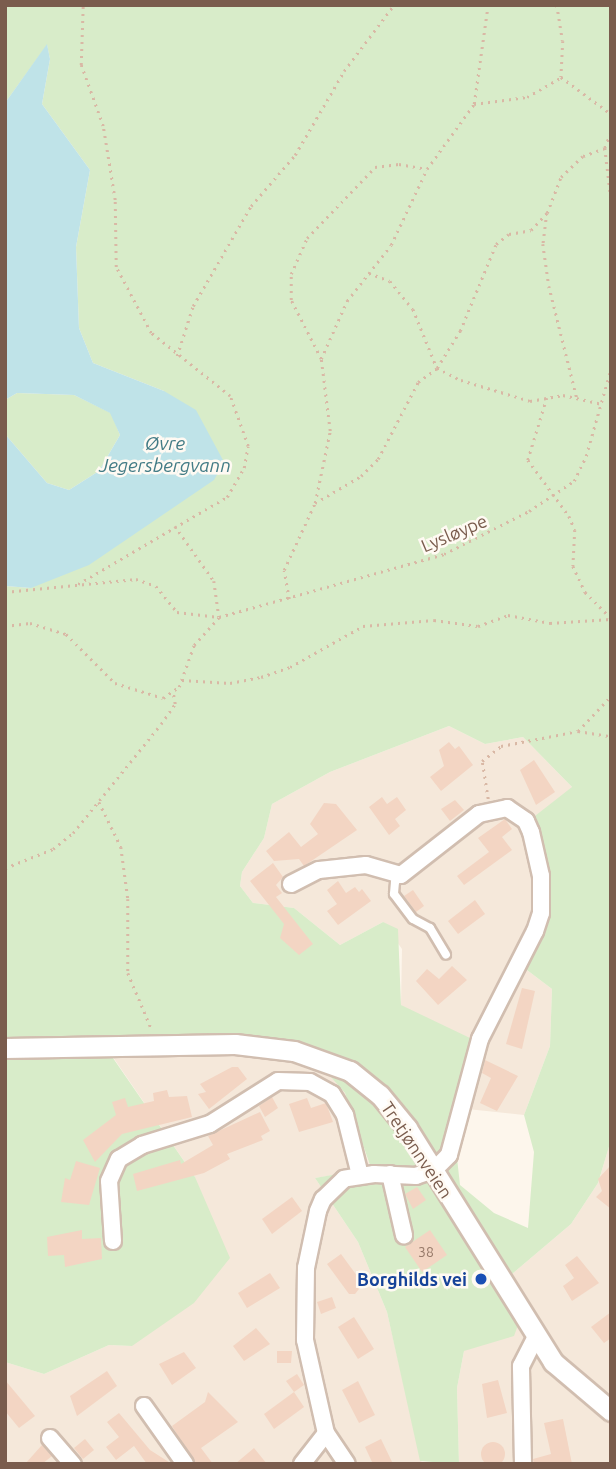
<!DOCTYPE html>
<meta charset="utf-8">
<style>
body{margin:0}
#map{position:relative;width:616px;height:1469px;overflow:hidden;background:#fdf6ec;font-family:Ubuntu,sans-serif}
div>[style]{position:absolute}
.residential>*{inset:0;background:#f5e8da}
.green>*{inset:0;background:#d8ecc9}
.water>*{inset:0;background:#bfe3e8}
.building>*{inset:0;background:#f3d5c3}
.round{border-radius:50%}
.path>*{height:2.5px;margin-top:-1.25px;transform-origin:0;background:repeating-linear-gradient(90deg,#d9b8a5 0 2px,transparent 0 7px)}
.roads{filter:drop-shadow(2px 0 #d1beb0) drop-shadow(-2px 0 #d1beb0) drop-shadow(0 2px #d1beb0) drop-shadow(0 -2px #d1beb0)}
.service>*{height:8px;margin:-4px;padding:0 4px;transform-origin:4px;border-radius:4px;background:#fff}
.minor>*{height:16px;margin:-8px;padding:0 8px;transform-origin:8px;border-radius:8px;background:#fff}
.tertiary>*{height:19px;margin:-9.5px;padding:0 9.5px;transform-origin:9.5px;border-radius:9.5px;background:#fff}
.dots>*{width:19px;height:19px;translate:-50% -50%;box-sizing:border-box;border:4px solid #fffaf3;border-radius:50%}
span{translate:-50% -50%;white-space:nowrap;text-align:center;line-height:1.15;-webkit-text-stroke:5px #fffaf3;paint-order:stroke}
.number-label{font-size:14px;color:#987a6a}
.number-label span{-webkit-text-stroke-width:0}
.street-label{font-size:18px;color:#7a5c4d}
.transit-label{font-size:18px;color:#164399;font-weight:700}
.right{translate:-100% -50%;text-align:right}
.water-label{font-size:19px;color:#437c86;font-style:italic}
.frame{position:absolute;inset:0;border:7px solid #7a5c4d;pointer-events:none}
</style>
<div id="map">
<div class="residential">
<i style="clip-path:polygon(449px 726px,485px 744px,523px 737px,572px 787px,538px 892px,523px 967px,552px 989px,550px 1046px,524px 1115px,458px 1108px,401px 1005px,402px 949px,383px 922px,340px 945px,294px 908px,253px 903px,240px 886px,242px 872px,264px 838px,272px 804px,330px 772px)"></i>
<i style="clip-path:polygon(104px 1044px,309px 1051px,345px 1093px,371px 1169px,315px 1178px,358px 1242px,387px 1312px,422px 1464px,7px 1464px,5px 1362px,44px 1374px,109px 1345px,132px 1346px,195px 1177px)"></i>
<i style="clip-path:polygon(611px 1140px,611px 1464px,459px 1464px,457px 1388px,464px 1351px,521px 1317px,512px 1274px,571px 1224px,598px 1183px)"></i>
</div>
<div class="green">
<i style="clip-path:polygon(evenodd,5px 5px,611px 5px,611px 1140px,598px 1183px,571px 1224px,512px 1274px,521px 1317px,514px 1336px,464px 1351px,457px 1388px,459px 1464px,420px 1461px,387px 1312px,358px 1242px,315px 1178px,371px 1168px,345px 1093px,308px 1051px,104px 1045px,195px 1177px,230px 1258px,194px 1303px,132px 1346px,109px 1345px,44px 1374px,5px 1362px,5px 586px,31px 588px,164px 391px,93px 363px,79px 328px,76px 247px,90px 170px,42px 104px,50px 59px,47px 45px,5px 103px,5px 5px,449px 726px,485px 744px,523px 737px,572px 787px,526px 823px,538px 892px,523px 967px,552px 989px,550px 1046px,524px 1115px,534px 1152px,528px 1228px,494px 1213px,460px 1185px,455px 1140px,470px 1038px,401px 1005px,398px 929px,383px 922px,340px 945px,294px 908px,253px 903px,240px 886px,242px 872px,264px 838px,272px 804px,330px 772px,449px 726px)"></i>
<i style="clip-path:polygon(17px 393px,74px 395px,111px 413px,120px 435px,99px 471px,69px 490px,47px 483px,5px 434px,5px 400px)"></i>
</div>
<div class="water">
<i style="clip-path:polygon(47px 44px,50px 59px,42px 104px,90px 170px,76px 247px,79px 328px,93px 363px,164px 391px,196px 410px,224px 462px,214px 480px,89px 565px,31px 588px,5px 586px,5px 434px,47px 483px,69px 490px,99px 471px,120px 435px,110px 413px,74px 395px,17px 393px,5px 400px,5px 103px)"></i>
</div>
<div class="building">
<i style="clip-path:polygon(449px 742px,455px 749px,459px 746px,473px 765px,441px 791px,430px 777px,444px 766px,439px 750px)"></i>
<i style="clip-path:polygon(534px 760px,555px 792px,536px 805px,520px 770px)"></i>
<i style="clip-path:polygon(382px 797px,387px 804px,397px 797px,406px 810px,395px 819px,400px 826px,389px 835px,369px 807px)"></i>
<i style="clip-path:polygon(455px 800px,464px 810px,450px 821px,441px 809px)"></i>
<i style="clip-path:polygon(324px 803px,336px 804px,357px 830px,304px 866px,299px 859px,274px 861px,266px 851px,289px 832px,301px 847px,318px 834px,310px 824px)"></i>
<i style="clip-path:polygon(505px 819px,512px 829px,502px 837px,512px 850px,464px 885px,457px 876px,489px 852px,478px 838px)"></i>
<i style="clip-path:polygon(273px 863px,283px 877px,276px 885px,282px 893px,276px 897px,313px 944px,299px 955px,280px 938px,284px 924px,250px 881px)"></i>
<i style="clip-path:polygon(338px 881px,346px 893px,355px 887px,359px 892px,362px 889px,371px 901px,338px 925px,327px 911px,337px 904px,327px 890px)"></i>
<i style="clip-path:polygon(413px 890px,424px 906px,416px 912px,404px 896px)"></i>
<i style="clip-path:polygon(475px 900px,485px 914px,458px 934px,448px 921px)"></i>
<i style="clip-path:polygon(452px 966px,467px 980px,438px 1005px,416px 981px,427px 969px,439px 979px)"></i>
<i style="clip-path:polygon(522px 988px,535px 991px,522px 1049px,506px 1044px)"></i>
<i style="clip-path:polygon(485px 1060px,518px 1076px,497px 1111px,480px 1103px,491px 1078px,482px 1073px)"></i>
<i style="clip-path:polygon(232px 1067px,238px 1067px,247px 1079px,209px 1109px,198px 1094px,206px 1092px,200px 1084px)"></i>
<i style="clip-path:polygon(167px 1090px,169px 1097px,187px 1096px,192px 1117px,122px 1134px,95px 1162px,83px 1140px,116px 1115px,112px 1102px,125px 1098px,128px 1107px,154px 1101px,153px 1093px)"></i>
<i style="clip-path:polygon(272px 1097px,278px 1108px,265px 1117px,259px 1106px)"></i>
<i style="clip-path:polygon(307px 1098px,311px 1108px,326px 1103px,333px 1122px,299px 1132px,289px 1104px)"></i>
<i style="clip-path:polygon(260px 1112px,270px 1131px,261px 1136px,263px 1140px,227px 1154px,230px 1159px,204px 1173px,137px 1191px,133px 1174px,180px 1160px,181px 1164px,213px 1145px,208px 1136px)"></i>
<i style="clip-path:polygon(76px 1161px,100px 1168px,89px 1205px,61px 1202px,65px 1178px,70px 1180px)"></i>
<i style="clip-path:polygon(611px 1165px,611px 1209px,596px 1197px,602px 1191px,598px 1179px)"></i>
<i style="clip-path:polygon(417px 1187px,426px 1200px,413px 1209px,405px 1194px)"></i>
<i style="clip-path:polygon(292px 1197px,302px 1211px,272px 1234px,262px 1219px)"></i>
<i style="clip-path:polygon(82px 1230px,82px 1239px,101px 1238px,102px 1259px,65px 1267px,64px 1255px,48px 1256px,47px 1237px)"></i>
<i style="clip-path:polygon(430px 1230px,447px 1255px,422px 1272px,405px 1247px)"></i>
<i style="clip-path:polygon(341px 1254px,363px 1284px,355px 1294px,349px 1294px,327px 1264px)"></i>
<i style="clip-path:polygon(577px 1256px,599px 1283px,572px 1301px,563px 1286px,574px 1278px,565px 1265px)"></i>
<i style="clip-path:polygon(270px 1273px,280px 1288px,247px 1308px,238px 1293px)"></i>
<i style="clip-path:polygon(332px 1297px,336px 1308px,321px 1314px,317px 1302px)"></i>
<i style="clip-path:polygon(611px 1312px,611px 1338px,604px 1343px,591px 1327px)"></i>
<i style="clip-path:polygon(354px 1317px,374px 1349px,358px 1359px,338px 1327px)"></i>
<i style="clip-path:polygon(256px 1328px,270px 1344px,244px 1361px,233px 1346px)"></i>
<i style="clip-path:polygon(277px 1351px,292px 1351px,291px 1363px,277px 1363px)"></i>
<i style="clip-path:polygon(184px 1352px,196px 1368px,172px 1385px,159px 1364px)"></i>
<i style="clip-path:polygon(107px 1371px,117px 1386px,77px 1416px,70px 1396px)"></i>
<i style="clip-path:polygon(297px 1374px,304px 1385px,294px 1392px,286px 1381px)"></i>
<i style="clip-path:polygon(5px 1380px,35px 1416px,19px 1428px,5px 1411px)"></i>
<i style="clip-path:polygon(498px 1380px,507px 1413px,487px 1418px,482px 1384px)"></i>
<i style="clip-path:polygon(358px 1381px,375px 1415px,359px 1423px,342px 1390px)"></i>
<i style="clip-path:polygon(208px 1392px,238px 1422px,201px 1448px,213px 1464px,195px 1464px,172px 1426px,205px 1402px)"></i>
<i style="clip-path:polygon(294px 1392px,304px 1407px,274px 1429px,264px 1414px)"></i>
<i style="clip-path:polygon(119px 1413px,150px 1450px,172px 1464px,147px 1464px,134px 1446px,116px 1460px,106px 1447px,119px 1437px,107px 1422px)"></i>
<i style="clip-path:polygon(563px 1419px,572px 1464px,534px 1464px,533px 1459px,551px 1454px,544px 1423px)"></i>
<i style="clip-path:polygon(85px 1439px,94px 1450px,83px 1459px,74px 1448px)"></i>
<i style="clip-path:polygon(381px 1439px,393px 1464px,373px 1464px,365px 1447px)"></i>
<i class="round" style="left:481px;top:1442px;width:24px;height:24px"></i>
<i style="clip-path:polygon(42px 1445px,52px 1456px,42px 1464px,25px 1464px)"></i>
<i style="clip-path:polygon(254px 1448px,267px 1464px,235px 1464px)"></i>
</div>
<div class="path">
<i style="left:557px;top:5px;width:36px;rotate:81deg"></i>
<i style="left:563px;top:41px;width:36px;rotate:93deg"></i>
<i style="left:474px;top:104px;width:100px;rotate:-82deg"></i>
<i style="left:611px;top:133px;width:16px;rotate:112deg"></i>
<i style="left:605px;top:148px;width:51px;rotate:83.3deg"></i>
<i style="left:547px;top:213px;width:31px;rotate:97deg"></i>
<i style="left:543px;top:244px;width:42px;rotate:81.9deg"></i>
<i style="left:549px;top:286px;width:115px;rotate:76deg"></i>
<i style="left:369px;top:273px;width:22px;rotate:21deg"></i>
<i style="left:390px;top:281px;width:36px;rotate:51deg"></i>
<i style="left:413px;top:309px;width:64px;rotate:67.9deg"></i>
<i style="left:177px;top:356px;width:52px;rotate:-72.3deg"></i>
<i style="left:193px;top:306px;width:116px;rotate:-59.9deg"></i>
<i style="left:251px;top:206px;width:67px;rotate:-49.2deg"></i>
<i style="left:295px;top:155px;width:97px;rotate:-59.7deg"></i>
<i style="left:344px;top:71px;width:83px;rotate:-52.9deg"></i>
<i style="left:321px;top:359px;width:66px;rotate:-117deg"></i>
<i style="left:291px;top:300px;width:26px;rotate:-90deg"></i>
<i style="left:291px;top:274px;width:39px;rotate:-66deg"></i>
<i style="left:307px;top:238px;width:98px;rotate:-46.2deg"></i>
<i style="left:375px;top:167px;width:24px;rotate:-7deg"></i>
<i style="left:399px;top:164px;width:28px;rotate:10deg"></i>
<i style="left:437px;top:368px;width:44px;rotate:-58.1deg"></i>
<i style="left:460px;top:331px;width:94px;rotate:-67.5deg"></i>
<i style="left:496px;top:244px;width:16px;rotate:-38deg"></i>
<i style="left:509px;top:234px;width:22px;rotate:-10deg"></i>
<i style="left:531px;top:230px;width:23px;rotate:-47deg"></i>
<i style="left:547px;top:213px;width:39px;rotate:-69deg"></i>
<i style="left:561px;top:177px;width:30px;rotate:-44deg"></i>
<i style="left:583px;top:156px;width:23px;rotate:-20deg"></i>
<i style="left:547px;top:398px;width:65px;rotate:107deg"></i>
<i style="left:528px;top:460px;width:69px;rotate:53.8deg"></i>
<i style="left:569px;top:516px;width:15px;rotate:67deg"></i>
<i style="left:575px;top:530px;width:36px;rotate:93deg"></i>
<i style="left:573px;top:566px;width:29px;rotate:65deg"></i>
<i style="left:585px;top:592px;width:37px;rotate:45deg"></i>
<i style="left:315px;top:503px;width:53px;rotate:-30.4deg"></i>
<i style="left:361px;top:476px;width:24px;rotate:-45deg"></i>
<i style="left:378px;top:459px;width:87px;rotate:-62.5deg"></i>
<i style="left:418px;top:382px;width:24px;rotate:-36deg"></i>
<i style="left:437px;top:368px;width:27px;rotate:27deg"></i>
<i style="left:461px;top:380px;width:72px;rotate:16.9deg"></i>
<i style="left:530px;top:401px;width:34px;rotate:-10deg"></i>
<i style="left:563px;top:395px;width:39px;rotate:13deg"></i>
<i style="left:175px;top:526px;width:67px;rotate:54.7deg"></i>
<i style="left:214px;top:581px;width:36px;rotate:82deg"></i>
<i style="left:78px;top:584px;width:173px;rotate:-30.3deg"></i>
<i style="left:227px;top:497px;width:34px;rotate:-60deg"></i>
<i style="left:244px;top:468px;width:22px;rotate:-80deg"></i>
<i style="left:248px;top:446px;width:53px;rotate:-109.8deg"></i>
<i style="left:230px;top:396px;width:101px;rotate:-141.4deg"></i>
<i style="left:151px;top:333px;width:75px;rotate:-117.9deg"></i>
<i style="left:116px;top:267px;width:67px;rotate:-90.9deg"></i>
<i style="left:115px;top:200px;width:75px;rotate:-99.2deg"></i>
<i style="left:103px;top:126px;width:65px;rotate:-109.8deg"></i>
<i style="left:81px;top:65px;width:60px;rotate:-88.1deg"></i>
<i style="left:5px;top:592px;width:132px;rotate:-5.7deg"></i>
<i style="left:136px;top:579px;width:21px;rotate:19deg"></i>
<i style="left:156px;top:586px;width:33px;rotate:51deg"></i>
<i style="left:177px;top:612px;width:42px;rotate:6.8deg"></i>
<i style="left:219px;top:617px;width:234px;rotate:-15.6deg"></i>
<i style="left:444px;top:554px;width:95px;rotate:-26.8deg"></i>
<i style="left:529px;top:511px;width:54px;rotate:-33.7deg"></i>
<i style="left:574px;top:481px;width:28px;rotate:-64deg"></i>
<i style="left:586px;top:456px;width:91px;rotate:-74.1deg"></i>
<i style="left:289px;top:599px;width:29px;rotate:-100deg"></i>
<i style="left:284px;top:570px;width:74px;rotate:-65.2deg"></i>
<i style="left:315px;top:503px;width:74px;rotate:-78.2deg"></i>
<i style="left:330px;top:431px;width:73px;rotate:-97.1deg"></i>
<i style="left:321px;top:359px;width:64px;rotate:-65.9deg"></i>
<i style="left:347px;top:301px;width:71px;rotate:-51.8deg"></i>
<i style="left:391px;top:245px;width:84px;rotate:-64.7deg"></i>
<i style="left:427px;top:169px;width:80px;rotate:-54.1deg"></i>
<i style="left:474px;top:104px;width:53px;rotate:-7.5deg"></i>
<i style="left:527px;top:97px;width:39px;rotate:-30deg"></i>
<i style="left:561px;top:77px;width:62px;rotate:36.5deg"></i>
<i style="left:5px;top:626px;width:25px;rotate:-7deg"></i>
<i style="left:30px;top:623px;width:38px;rotate:17deg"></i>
<i style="left:66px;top:634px;width:69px;rotate:45deg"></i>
<i style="left:115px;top:683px;width:50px;rotate:17.4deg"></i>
<i style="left:163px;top:698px;width:19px;rotate:-35deg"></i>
<i style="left:179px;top:687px;width:45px;rotate:-70.3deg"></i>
<i style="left:194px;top:645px;width:38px;rotate:-48deg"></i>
<i style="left:182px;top:680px;width:48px;rotate:3.6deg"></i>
<i style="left:230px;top:683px;width:32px;rotate:-11deg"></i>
<i style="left:261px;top:677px;width:31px;rotate:-19deg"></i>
<i style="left:290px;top:667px;width:84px;rotate:-29.3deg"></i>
<i style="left:363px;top:626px;width:71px;rotate:-4.8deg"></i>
<i style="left:434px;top:620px;width:44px;rotate:7.8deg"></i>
<i style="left:478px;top:626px;width:32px;rotate:-20deg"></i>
<i style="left:508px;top:615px;width:43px;rotate:10.8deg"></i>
<i style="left:550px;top:623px;width:61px;rotate:-3.8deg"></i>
<i style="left:578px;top:731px;width:48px;rotate:-46.7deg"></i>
<i style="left:488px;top:799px;width:38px;rotate:-99deg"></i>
<i style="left:482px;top:761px;width:24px;rotate:-38deg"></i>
<i style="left:501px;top:746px;width:78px;rotate:-11deg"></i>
<i style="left:578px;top:731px;width:33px;rotate:9deg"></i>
<i style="left:99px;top:802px;width:50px;rotate:63.9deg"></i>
<i style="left:121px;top:847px;width:52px;rotate:82.3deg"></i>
<i style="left:128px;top:899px;width:74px;rotate:90deg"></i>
<i style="left:128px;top:973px;width:62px;rotate:67.2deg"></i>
<i style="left:5px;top:868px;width:52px;rotate:-21.6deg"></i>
<i style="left:53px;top:849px;width:26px;rotate:-39deg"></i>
<i style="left:73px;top:833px;width:140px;rotate:-51.1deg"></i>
<i style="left:161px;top:724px;width:24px;rotate:-55deg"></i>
<i style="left:175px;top:704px;width:11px;rotate:-100deg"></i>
</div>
<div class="roads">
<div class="service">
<i style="left:401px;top:875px;width:9px;rotate:131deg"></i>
<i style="left:395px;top:882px;width:12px;rotate:95deg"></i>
<i style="left:394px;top:894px;width:31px;rotate:53deg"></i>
<i style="left:413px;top:919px;width:19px;rotate:28deg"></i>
<i style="left:430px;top:928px;width:31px;rotate:59deg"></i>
</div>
<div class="minor">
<i style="left:291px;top:884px;width:31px;rotate:-27deg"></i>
<i style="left:319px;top:870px;width:47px;rotate:-6.1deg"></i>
<i style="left:366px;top:865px;width:36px;rotate:16deg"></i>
<i style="left:401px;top:875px;width:99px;rotate:-38deg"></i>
<i style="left:479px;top:814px;width:29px;rotate:-12deg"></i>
<i style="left:507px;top:808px;width:23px;rotate:34deg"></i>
<i style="left:526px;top:821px;width:12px;rotate:66deg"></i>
<i style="left:531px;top:832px;width:45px;rotate:77.2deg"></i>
<i style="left:541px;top:876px;width:37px;rotate:90deg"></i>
<i style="left:541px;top:913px;width:19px;rotate:108deg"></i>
<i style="left:535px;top:931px;width:121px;rotate:117deg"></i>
<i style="left:480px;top:1039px;width:120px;rotate:105deg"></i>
<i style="left:449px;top:1155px;width:21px;rotate:135deg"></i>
<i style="left:434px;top:1170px;width:19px;rotate:162deg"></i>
<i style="left:416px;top:1176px;width:42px;rotate:-177.3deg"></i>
<i style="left:374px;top:1174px;width:30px;rotate:171deg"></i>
<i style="left:344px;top:1179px;width:29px;rotate:136deg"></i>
<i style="left:323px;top:1199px;width:13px;rotate:113deg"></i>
<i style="left:318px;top:1211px;width:58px;rotate:101.9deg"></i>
<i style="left:306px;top:1268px;width:72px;rotate:90.8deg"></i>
<i style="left:305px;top:1340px;width:95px;rotate:77.3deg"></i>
<i style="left:326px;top:1433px;width:37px;rotate:56deg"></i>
<i style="left:390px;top:1174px;width:63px;rotate:77.1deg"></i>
<i style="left:113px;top:1241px;width:60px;rotate:-93.8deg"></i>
<i style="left:109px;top:1181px;width:24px;rotate:-66deg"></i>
<i style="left:119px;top:1159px;width:27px;rotate:-31deg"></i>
<i style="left:142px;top:1145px;width:71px;rotate:-17.2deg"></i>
<i style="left:210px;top:1124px;width:80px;rotate:-32.3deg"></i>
<i style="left:278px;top:1081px;width:32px;rotate:2deg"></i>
<i style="left:310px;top:1082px;width:25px;rotate:29deg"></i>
<i style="left:332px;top:1094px;width:25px;rotate:58deg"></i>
<i style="left:345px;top:1115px;width:62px;rotate:76deg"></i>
<i style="left:144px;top:1406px;width:71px;rotate:54.7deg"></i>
<i style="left:50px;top:1438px;width:35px;rotate:49deg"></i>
<i style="left:302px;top:1464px;width:39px;rotate:-52deg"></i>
<i style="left:523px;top:1464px;width:98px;rotate:-91.2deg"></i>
<i style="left:521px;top:1366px;width:31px;rotate:-63deg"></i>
</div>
<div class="tertiary">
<i style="left:5px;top:1048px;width:230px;rotate:-1deg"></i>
<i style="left:235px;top:1044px;width:59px;rotate:6.8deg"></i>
<i style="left:294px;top:1051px;width:59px;rotate:19.7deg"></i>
<i style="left:350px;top:1071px;width:38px;rotate:39deg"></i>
<i style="left:380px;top:1095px;width:43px;rotate:50.7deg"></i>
<i style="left:407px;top:1128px;width:276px;rotate:58deg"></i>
<i style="left:553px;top:1362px;width:76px;rotate:40.2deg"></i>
</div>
</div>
<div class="dots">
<i style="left:481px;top:1279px;background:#1a4fb4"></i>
</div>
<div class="number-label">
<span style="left:426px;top:1252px">38</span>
</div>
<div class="street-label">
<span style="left:454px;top:533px;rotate:-23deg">Lysløype</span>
<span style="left:417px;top:1150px;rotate:56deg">Tretjønnveien</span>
</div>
<div class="transit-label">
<span class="right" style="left:467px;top:1279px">Borghilds vei</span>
</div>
<div class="water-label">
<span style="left:165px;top:455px">Øvre<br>Jegersbergvann</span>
</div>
<div class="frame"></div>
</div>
